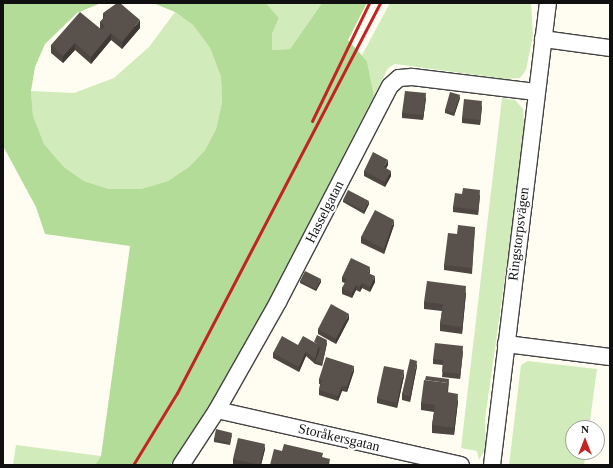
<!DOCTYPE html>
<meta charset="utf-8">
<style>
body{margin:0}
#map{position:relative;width:613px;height:468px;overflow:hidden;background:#fffdf2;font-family:Georgia,serif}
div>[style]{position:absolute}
.green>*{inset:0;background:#d1ebba}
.forest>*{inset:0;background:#b4dc99}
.roads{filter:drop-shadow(1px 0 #434343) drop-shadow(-1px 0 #434343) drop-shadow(0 1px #434343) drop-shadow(0 -1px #434343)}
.street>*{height:16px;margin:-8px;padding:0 8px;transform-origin:8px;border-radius:8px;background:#fff}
.rail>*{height:3px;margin:-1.5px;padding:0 1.5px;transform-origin:1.5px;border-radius:1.5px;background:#c42324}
.wall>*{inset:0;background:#4d4641}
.shaded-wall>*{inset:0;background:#3e3935}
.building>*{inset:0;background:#59514c}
span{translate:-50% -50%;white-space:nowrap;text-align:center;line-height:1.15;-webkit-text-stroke:4px #fff;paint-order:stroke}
.street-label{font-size:14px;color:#101010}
.frame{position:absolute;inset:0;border:4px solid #101010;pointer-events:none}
.north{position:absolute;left:565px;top:420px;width:40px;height:40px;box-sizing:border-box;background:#fff;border:1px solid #9f9f9f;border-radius:50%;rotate:0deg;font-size:11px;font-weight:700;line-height:16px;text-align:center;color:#101010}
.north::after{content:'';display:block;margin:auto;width:14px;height:18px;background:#c42324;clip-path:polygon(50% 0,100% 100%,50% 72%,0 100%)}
</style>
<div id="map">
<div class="green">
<i style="clip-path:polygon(266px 3px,322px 3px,290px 49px,272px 50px,272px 34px,279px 18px)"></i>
<i style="clip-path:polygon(390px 3px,531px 3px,533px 35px,526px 70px,520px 78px,506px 79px,395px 64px,388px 68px,374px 96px,367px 61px,362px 55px)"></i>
<i style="clip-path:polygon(175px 12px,193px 25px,210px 48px,221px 77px,222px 102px,216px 129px,205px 150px,190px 166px,168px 181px,141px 189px,109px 189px,84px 181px,64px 167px,44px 144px,33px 117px,31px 91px,74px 93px,114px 78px,149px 47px)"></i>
<i style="clip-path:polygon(502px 98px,515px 100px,523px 109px,525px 136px,485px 419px,486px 448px,479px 460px,477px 451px,461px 448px)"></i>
<i style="clip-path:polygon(528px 361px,597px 369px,589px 428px,573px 428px,573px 452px,586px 452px,584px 465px,509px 465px,521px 365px)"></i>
<i style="clip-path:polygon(16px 445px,101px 456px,95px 465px,13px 465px)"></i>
</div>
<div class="forest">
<i style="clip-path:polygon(3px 3px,101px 3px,77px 13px,45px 44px,35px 67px,31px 91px,33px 116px,44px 144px,64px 167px,84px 181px,109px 189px,141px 189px,168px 181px,190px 166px,205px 150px,216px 129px,222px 102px,221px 77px,210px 48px,193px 25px,175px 12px,153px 3px,266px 3px,279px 18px,272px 34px,272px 50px,290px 49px,322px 3px,367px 3px,348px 40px,367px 61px,374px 96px,236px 365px,170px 465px,95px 465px,101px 456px,130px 246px,45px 234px,36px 207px,3px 146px)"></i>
</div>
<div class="roads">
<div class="street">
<i style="left:543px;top:39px;width:68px;rotate:7.7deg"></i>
<i style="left:506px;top:344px;width:105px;rotate:7.1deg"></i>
<i style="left:217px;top:410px;width:250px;rotate:12.7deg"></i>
<i style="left:181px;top:465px;width:66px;rotate:-56.8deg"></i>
<i style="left:217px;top:410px;width:124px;rotate:-60.5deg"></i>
<i style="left:278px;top:302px;width:243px;rotate:-62.6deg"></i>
<i style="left:390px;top:86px;width:12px;rotate:-42deg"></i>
<i style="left:399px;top:78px;width:13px;rotate:-4deg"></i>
<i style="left:412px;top:77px;width:125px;rotate:6.9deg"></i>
<i style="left:492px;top:465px;width:465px;rotate:-83.1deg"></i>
</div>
</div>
<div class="rail">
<i style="left:312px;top:121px;width:131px;rotate:-64.2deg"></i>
<i style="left:133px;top:465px;width:84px;rotate:-58.6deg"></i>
<i style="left:177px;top:393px;width:440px;rotate:-62.5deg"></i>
</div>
<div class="wall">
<i style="clip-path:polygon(103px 13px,140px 28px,122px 49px,111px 40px,91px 64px,75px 50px,63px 63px,51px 53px,51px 45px,100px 29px,100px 22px,103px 19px)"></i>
<i style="clip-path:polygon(426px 98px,423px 120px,402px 118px,402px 113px)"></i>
<i style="clip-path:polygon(460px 98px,454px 116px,445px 113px,445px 110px)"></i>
<i style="clip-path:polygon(482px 106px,480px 125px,462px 123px,462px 118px)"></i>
<i style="clip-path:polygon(388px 165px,386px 168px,391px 176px,385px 187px,364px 176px,364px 171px)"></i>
<i style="clip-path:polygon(480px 195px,478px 215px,453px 212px,453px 207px)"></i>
<i style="clip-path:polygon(343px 200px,369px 204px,364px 214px,343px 202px)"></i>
<i style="clip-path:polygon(394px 225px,384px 254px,361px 243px,361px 237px)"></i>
<i style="clip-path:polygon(475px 227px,472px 274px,444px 270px,444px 265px)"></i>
<i style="clip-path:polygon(370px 272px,369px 274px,375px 282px,370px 292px,362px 288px,360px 292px,356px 290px,352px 298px,342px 294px,342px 288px,345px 283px,342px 282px,342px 277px)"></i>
<i style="clip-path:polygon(300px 281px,321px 282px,316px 291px,300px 283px)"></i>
<i style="clip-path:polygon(466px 293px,462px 334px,440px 331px,440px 324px,442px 311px,424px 309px,424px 302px)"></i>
<i style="clip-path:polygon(349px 319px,336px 344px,318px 334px,318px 329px)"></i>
<i style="clip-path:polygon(327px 343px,322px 366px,315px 364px,306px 356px,299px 372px,273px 358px,273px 353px,298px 345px)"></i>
<i style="clip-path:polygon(463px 351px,460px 379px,442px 377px,443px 365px,433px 364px,433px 359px)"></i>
<i style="clip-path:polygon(417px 366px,410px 402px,402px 400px,402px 394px)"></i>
<i style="clip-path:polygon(354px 371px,347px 392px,342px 391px,338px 401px,319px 395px,319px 390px,320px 384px,319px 384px,319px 379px)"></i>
<i style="clip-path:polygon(404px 376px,397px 408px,377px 403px,377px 398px)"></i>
<i style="clip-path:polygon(449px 381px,448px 393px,458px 401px,454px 435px,432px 433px,432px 425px,434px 412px,421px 410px,421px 403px)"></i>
<i style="clip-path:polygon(232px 435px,230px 445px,214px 442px,214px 439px)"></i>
<i style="clip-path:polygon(265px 449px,261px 465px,237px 465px,233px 464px,233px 459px)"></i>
</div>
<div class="shaded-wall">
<i style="clip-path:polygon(140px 20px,140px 28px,122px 49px,122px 42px)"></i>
<i style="clip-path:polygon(111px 33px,111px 40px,91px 64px,91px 57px)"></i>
<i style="clip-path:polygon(75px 43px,75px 50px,63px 63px,63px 56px)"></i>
<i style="clip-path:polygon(426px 93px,426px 98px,423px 120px,423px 115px)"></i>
<i style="clip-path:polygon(460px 95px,460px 98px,454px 116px,454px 113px)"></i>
<i style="clip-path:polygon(482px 101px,482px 106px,480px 125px,480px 120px)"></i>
<i style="clip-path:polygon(388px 160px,388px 165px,384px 172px,384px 167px)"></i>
<i style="clip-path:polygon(391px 171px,391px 176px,385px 187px,385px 182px)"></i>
<i style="clip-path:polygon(480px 190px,480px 195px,478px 215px,478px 210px)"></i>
<i style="clip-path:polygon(369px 201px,369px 204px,364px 214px,364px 211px)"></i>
<i style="clip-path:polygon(394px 220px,394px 225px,384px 254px,384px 249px)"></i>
<i style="clip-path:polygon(370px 267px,370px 272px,368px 278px,368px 273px)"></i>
<i style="clip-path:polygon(375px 276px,375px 282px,370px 292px,370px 287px)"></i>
<i style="clip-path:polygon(321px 279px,321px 282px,316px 291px,316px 289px)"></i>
<i style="clip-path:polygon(362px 283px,362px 288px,360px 292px,360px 287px)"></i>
<i style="clip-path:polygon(356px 285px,356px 290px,352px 298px,352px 293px)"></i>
<i style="clip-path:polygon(466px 286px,466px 293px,462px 334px,462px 327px)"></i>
<i style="clip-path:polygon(349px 314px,349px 319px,336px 344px,336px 339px)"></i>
<i style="clip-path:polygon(327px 340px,327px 343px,322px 366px,322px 364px)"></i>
<i style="clip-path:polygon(319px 345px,319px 350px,316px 361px,315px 361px,315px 359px)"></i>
<i style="clip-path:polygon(463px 346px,463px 351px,460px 379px,460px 374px)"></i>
<i style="clip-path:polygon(306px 351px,306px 356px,299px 372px,299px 367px)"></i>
<i style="clip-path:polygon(417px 361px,417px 366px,410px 402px,410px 397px)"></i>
<i style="clip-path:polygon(354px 366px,354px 371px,347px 392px,347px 387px)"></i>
<i style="clip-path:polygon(404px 370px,404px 376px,397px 408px,397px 403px)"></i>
<i style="clip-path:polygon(342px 386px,342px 391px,338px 401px,338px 396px)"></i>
<i style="clip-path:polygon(458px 394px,458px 401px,454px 435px,454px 428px)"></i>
<i style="clip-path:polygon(265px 444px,265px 449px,261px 465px,260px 465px)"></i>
</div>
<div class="building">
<i style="clip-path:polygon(117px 3px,120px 3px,140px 20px,122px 42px,111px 33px,91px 57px,75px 43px,63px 56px,51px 45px,80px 12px,102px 30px,105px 26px,100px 22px,106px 15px,103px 13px)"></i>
<i style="clip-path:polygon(405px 91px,426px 93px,423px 115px,402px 113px)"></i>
<i style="clip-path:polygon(450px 92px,460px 95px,454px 113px,445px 110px)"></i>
<i style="clip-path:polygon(464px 99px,482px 101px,480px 120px,462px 118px)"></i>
<i style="clip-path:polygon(373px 152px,388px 160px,384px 167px,391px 171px,385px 182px,364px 171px)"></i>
<i style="clip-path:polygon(463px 188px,480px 190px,478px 210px,453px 207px,455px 193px,462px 194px)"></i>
<i style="clip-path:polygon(348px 190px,369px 201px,364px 211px,343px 200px)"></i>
<i style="clip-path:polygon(375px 210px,394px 220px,384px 249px,361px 237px)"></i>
<i style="clip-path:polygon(458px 225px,475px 227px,472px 268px,444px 265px,448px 233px,457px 234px)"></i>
<i style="clip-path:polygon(351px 258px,370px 267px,368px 273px,375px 276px,370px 287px,362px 283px,360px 287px,356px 285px,352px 293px,342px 288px,347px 279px,342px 277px)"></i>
<i style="clip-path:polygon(305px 271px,321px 279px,316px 289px,300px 281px)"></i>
<i style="clip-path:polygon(427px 281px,466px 286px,462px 327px,440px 324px,443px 304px,424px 302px)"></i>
<i style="clip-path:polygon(331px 304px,349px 314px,336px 339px,318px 329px)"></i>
<i style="clip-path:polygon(317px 335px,327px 340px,322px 364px,315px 361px,321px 348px,319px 347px,319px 345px,314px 342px)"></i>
<i style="clip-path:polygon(282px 336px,298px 345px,303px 336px,319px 345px,315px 359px,306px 351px,299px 367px,273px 353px)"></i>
<i style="clip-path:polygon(435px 343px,463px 346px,460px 374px,442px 372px,443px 360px,433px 359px)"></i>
<i style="clip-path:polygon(326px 357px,354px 366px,347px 387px,342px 386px,338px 396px,319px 390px,322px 380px,319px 379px)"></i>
<i style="clip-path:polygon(410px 359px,417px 361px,410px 397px,402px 394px)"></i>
<i style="clip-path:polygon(384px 366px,404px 370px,397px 403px,377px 398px)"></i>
<i style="clip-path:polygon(426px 376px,449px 379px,448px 387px,448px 383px,425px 380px)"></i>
<i style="clip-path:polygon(424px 380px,448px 383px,447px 392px,458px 394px,454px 428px,432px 425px,435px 405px,421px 403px)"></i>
<i style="clip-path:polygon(216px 429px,232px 433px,230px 443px,214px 439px)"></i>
<i style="clip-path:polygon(238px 438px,265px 444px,260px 465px,233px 459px)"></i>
<i style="clip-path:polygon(284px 444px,323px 453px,322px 457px,330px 459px,329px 465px,270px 465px,274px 449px,282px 451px)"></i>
</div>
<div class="street-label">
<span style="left:325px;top:212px;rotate:-63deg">Hasselgatan</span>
<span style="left:519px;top:234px;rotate:-83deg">Ringstorpsvägen</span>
<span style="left:339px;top:438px;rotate:13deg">Storåkersgatan</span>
</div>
<div class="frame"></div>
<div class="north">N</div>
</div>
